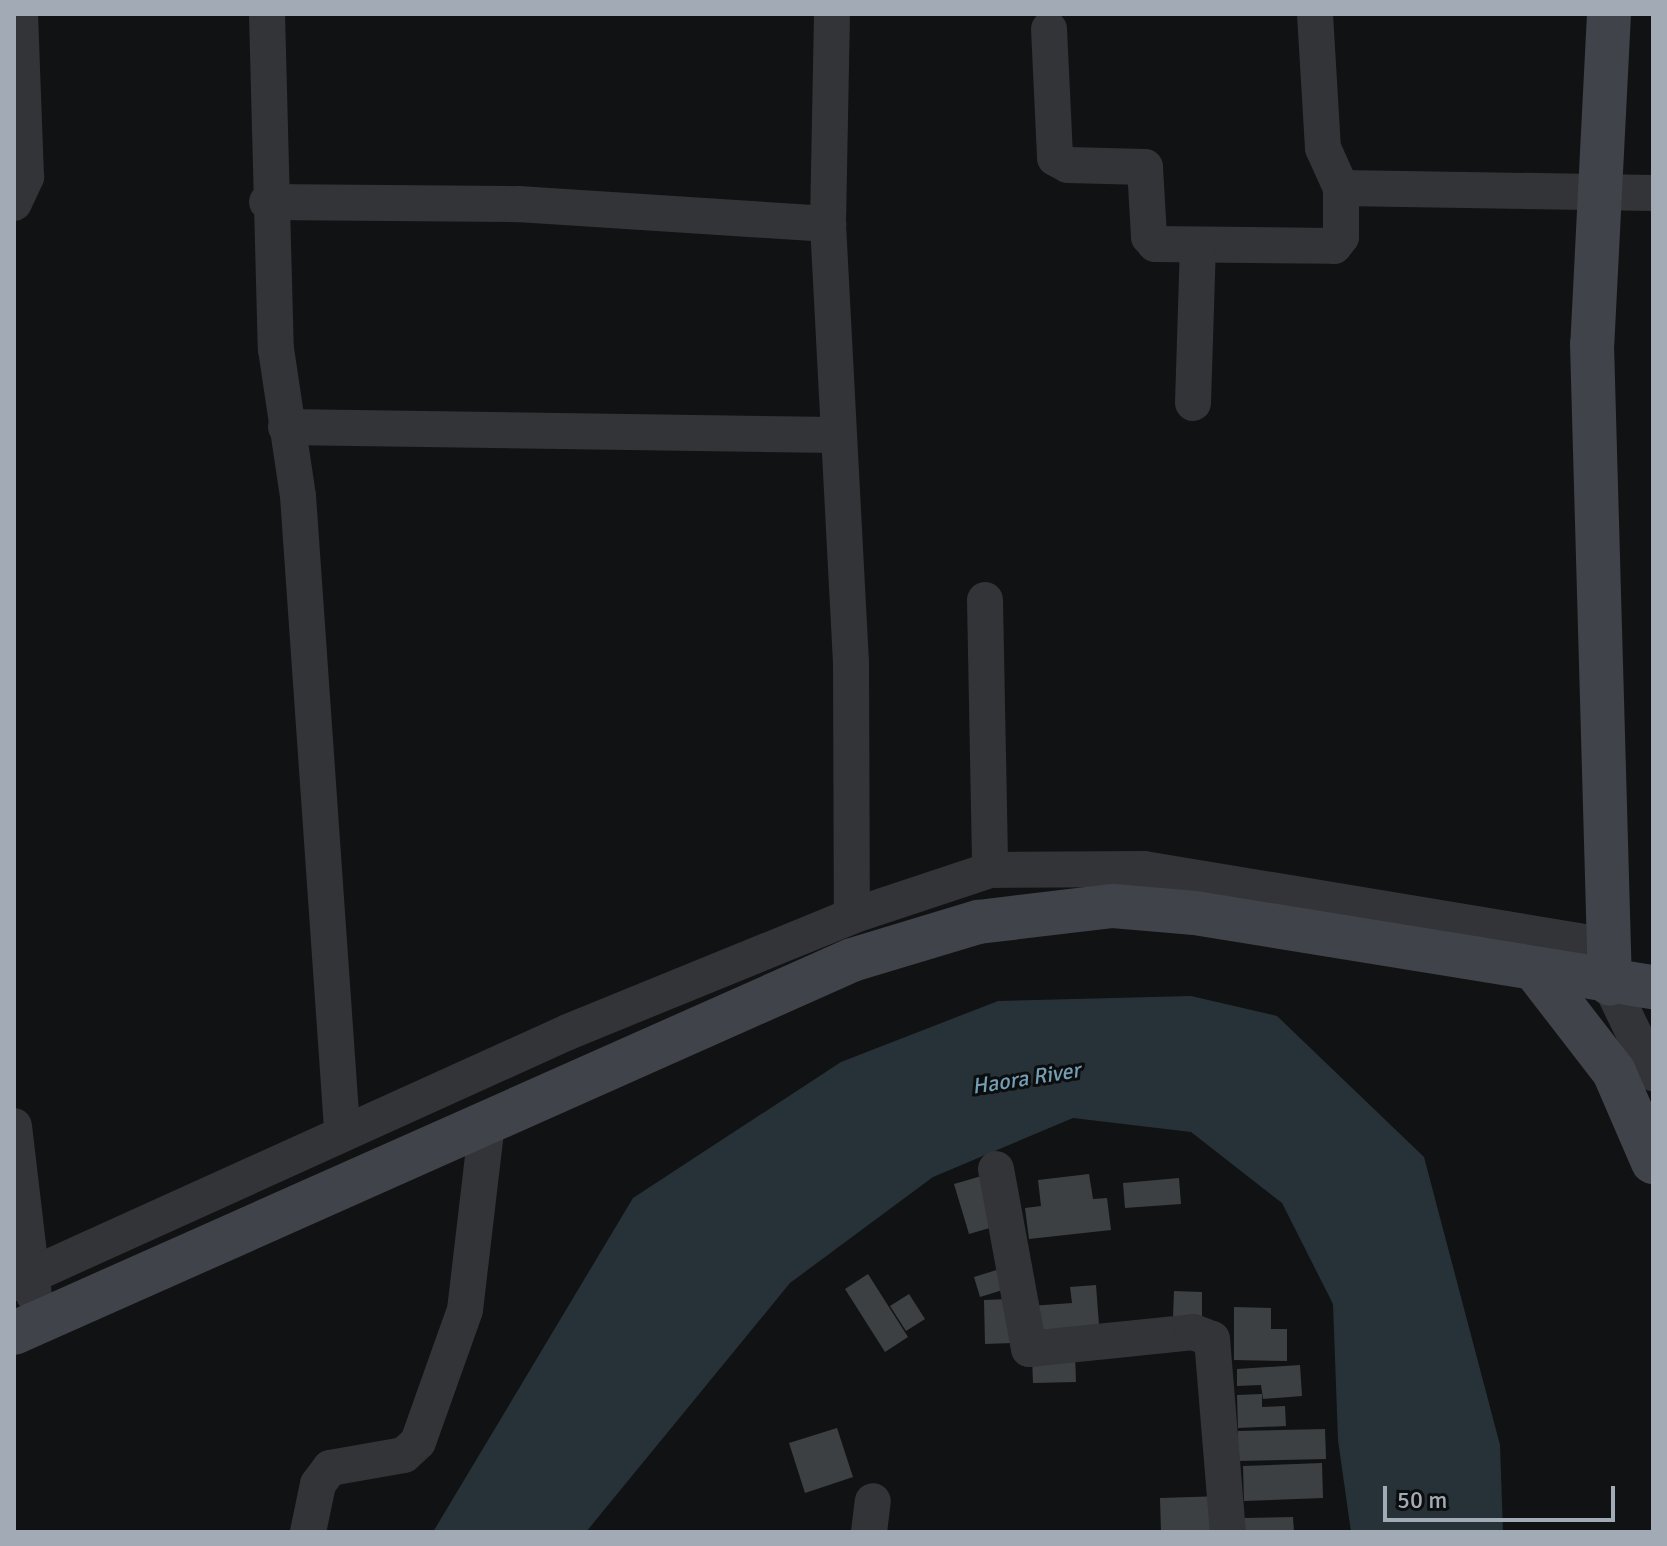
<!DOCTYPE html>
<style>
body{margin:0}
#map{position:relative;width:1667px;height:1546px;overflow:hidden;background:#111213;font-family:Signika,sans-serif}
div>[style]{position:absolute}
.water>*{inset:0;background:#273238}
.building>*{inset:0;background:#3d4043}
.street>*{height:36px;margin:-18px;padding:0 18px;transform-origin:18px;border-radius:18px;background:#323438}
.secondary>*{height:44px;margin:-22px;padding:0 22px;transform-origin:22px;border-radius:22px;background:#404349}
span{translate:-50% -50%;white-space:nowrap;text-align:center;line-height:1.15;-webkit-text-stroke:6px #0c0d0e;paint-order:stroke}
.water-label{font-size:22px;color:#749eb4;font-style:italic}
.frame{position:absolute;inset:0;border:16px solid #a1aab5;pointer-events:none}
.scale{position:absolute;left:1383px;top:1486px;width:232px;height:36px;box-sizing:border-box;border:4px solid #a1aab5;border-top:0;padding-left:10px;font-size:24px;line-height:28px;white-space:nowrap;color:#a1aab5;-webkit-text-stroke:6px #0c0d0e;paint-order:stroke}
</style>
<div id="map">
<div class="water">
<i style="clip-path:polygon(1191px 996px,1277px 1016px,1424px 1157px,1500px 1445px,1503px 1532px,1351px 1532px,1338px 1440px,1333px 1304px,1282px 1203px,1191px 1132px,1073px 1118px,933px 1177px,790px 1283px,586px 1532px,433px 1532px,633px 1198px,841px 1062px,998px 1001px)"></i>
</div>
<div class="building">
<i style="clip-path:polygon(1089px 1174px,1093px 1199px,1107px 1198px,1111px 1230px,1029px 1239px,1025px 1208px,1041px 1206px,1038px 1180px)"></i>
<i style="clip-path:polygon(985px 1175px,1000px 1225px,969px 1234px,954px 1184px)"></i>
<i style="clip-path:polygon(1179px 1178px,1181px 1204px,1125px 1208px,1123px 1183px)"></i>
<i style="clip-path:polygon(1003px 1268px,1009px 1288px,980px 1297px,974px 1277px)"></i>
<i style="clip-path:polygon(868px 1274px,908px 1337px,885px 1352px,845px 1289px)"></i>
<i style="clip-path:polygon(1096px 1285px,1099px 1325px,1033px 1345px,1030px 1306px,1072px 1303px,1070px 1287px)"></i>
<i style="clip-path:polygon(1174px 1291px,1202px 1292px,1202px 1319px,1173px 1318px)"></i>
<i style="clip-path:polygon(909px 1294px,925px 1319px,906px 1331px,890px 1306px)"></i>
<i style="clip-path:polygon(1010px 1299px,1012px 1343px,985px 1344px,984px 1300px)"></i>
<i style="clip-path:polygon(1234px 1307px,1271px 1308px,1271px 1329px,1287px 1329px,1287px 1361px,1234px 1360px)"></i>
<i style="clip-path:polygon(1075px 1354px,1076px 1382px,1033px 1383px,1032px 1356px)"></i>
<i style="clip-path:polygon(1300px 1365px,1302px 1396px,1263px 1399px,1261px 1385px,1237px 1386px,1237px 1369px)"></i>
<i style="clip-path:polygon(1262px 1394px,1262px 1407px,1285px 1406px,1286px 1426px,1238px 1428px,1237px 1395px)"></i>
<i style="clip-path:polygon(837px 1428px,853px 1477px,805px 1493px,789px 1443px)"></i>
<i style="clip-path:polygon(1325px 1429px,1326px 1459px,1238px 1461px,1238px 1431px)"></i>
<i style="clip-path:polygon(1322px 1463px,1323px 1498px,1244px 1501px,1243px 1466px)"></i>
<i style="clip-path:polygon(1224px 1496px,1225px 1530px,1161px 1532px,1160px 1498px)"></i>
<i style="clip-path:polygon(1293px 1517px,1294px 1532px,1243px 1532px,1243px 1518px)"></i>
</div>
<div class="street">
<i style="left:267px;top:14px;width:335px;rotate:88.5deg"></i>
<i style="left:276px;top:349px;width:149px;rotate:81.5deg"></i>
<i style="left:298px;top:496px;width:635px;rotate:86.02deg"></i>
<i style="left:832px;top:14px;width:210px;rotate:91.1deg"></i>
<i style="left:828px;top:224px;width:439px;rotate:87deg"></i>
<i style="left:851px;top:662px;width:254px;rotate:89.8deg"></i>
<i style="left:1315px;top:14px;width:134px;rotate:86.6deg"></i>
<i style="left:1323px;top:148px;width:44px;rotate:65.8deg"></i>
<i style="left:1341px;top:188px;width:312px;rotate:0.9deg"></i>
<i style="left:1049px;top:29px;width:129px;rotate:87.3deg"></i>
<i style="left:1055px;top:158px;width:15px;rotate:28deg"></i>
<i style="left:1068px;top:165px;width:77px;rotate:1.5deg"></i>
<i style="left:1145px;top:167px;width:70px;rotate:86.7deg"></i>
<i style="left:1149px;top:237px;width:9px;rotate:49deg"></i>
<i style="left:1155px;top:244px;width:179px;rotate:0.6deg"></i>
<i style="left:1334px;top:246px;width:11px;rotate:-52deg"></i>
<i style="left:1341px;top:237px;width:49px;rotate:-90deg"></i>
<i style="left:267px;top:202px;width:251px;rotate:0.5deg"></i>
<i style="left:518px;top:204px;width:311px;rotate:3.7deg"></i>
<i style="left:14px;top:203px;width:29px;rotate:-65deg"></i>
<i style="left:26px;top:177px;width:163px;rotate:-92.1deg"></i>
<i style="left:1193px;top:403px;width:155px;rotate:-88.2deg"></i>
<i style="left:286px;top:427px;width:551px;rotate:0.83deg"></i>
<i style="left:985px;top:600px;width:270px;rotate:88.9deg"></i>
<i style="left:1610px;top:984px;width:99px;rotate:64.2deg"></i>
<i style="left:14px;top:1126px;width:170px;rotate:83.3deg"></i>
<i style="left:996px;top:1169px;width:183px;rotate:79.6deg"></i>
<i style="left:1029px;top:1349px;width:165px;rotate:-5.9deg"></i>
<i style="left:1193px;top:1332px;width:20px;rotate:20deg"></i>
<i style="left:1212px;top:1339px;width:194px;rotate:85.3deg"></i>
<i style="left:14px;top:1283px;width:608px;rotate:-24.37deg"></i>
<i style="left:568px;top:1032px;width:307px;rotate:-22.2deg"></i>
<i style="left:852px;top:916px;width:145px;rotate:-18.4deg"></i>
<i style="left:990px;top:870px;width:154px;rotate:-0.4deg"></i>
<i style="left:1144px;top:869px;width:471px;rotate:9.4deg"></i>
<i style="left:308px;top:1532px;width:49px;rotate:-78.2deg"></i>
<i style="left:318px;top:1484px;width:20px;rotate:-53deg"></i>
<i style="left:330px;top:1468px;width:75px;rotate:-10deg"></i>
<i style="left:404px;top:1455px;width:19px;rotate:-43deg"></i>
<i style="left:418px;top:1442px;width:140px;rotate:-70.4deg"></i>
<i style="left:465px;top:1310px;width:187px;rotate:-83.3deg"></i>
<i style="left:869px;top:1532px;width:31px;rotate:-83deg"></i>
</div>
<div class="secondary">
<i style="left:1609px;top:14px;width:330px;rotate:92.9deg"></i>
<i style="left:1592px;top:344px;width:640px;rotate:88.39deg"></i>
<i style="left:1536px;top:971px;width:128px;rotate:52.3deg"></i>
<i style="left:1614px;top:1072px;width:98px;rotate:66.6deg"></i>
<i style="left:14px;top:1333px;width:917px;rotate:-23.99deg"></i>
<i style="left:852px;top:960px;width:132px;rotate:-16.8deg"></i>
<i style="left:978px;top:922px;width:136px;rotate:-6.8deg"></i>
<i style="left:1113px;top:906px;width:82px;rotate:4.9deg"></i>
<i style="left:1195px;top:913px;width:464px;rotate:9.2deg"></i>
</div>
<div class="water-label">
<span style="left:1026px;top:1078px;rotate:-9deg">Haora River</span>
</div>
<div class="frame"></div>
<div class="scale">50 m</div>
</div>
